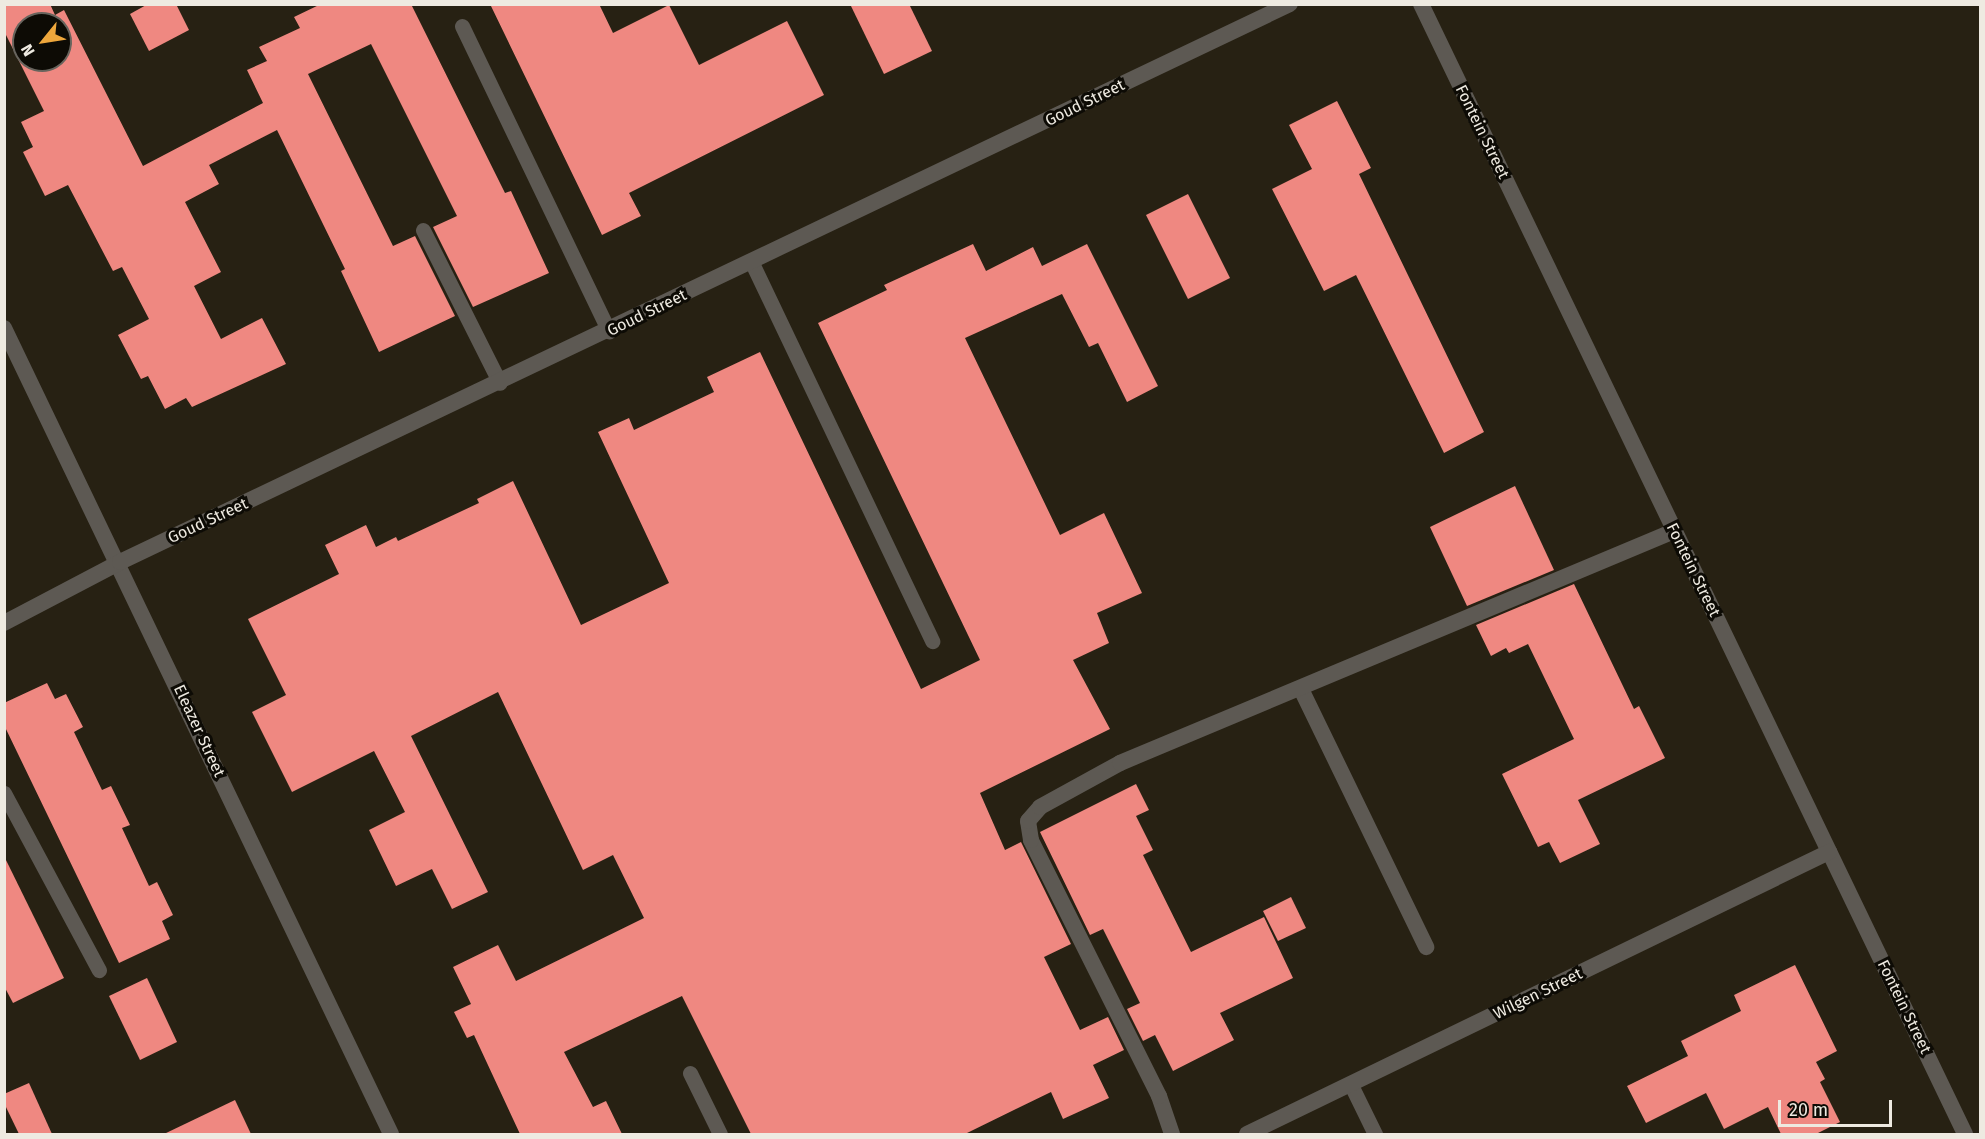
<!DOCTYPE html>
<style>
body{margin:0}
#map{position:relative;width:1985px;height:1139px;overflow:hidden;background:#272113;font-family:"Fira Sans",sans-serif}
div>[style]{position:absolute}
.building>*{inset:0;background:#ef8881}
.service>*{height:15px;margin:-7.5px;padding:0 7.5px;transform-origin:7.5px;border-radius:7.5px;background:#5d5953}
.minor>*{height:16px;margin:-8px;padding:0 8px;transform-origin:8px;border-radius:8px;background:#5d5953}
span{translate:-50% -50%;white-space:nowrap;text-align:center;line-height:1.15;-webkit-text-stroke:6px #0d0b05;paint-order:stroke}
.street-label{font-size:16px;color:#eeeae1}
.frame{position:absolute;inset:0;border:6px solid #eeeae1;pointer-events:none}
.north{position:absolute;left:12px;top:12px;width:60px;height:60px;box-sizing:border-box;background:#0d0b05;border:2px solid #67645d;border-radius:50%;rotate:240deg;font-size:16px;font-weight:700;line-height:24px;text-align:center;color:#eeeae1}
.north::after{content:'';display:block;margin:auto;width:21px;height:27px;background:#eea73c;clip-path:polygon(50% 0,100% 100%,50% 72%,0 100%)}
.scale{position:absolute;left:1778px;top:1100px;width:114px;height:27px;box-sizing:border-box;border:3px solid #eeeae1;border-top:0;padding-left:8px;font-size:18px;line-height:21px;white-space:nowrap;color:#eeeae1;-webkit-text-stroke:4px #0d0b05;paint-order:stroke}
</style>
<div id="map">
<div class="building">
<i style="clip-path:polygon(evenodd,4px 4px,50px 4px,55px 15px,64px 10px,143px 166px,263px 103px,247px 70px,267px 61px,259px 47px,300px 28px,294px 17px,321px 4px,411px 4px,505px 193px,511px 191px,549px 273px,473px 307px,433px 227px,457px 216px,371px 44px,308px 74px,393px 246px,415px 236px,455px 316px,379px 352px,341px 271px,345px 269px,277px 130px,209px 165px,219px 184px,185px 202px,221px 272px,194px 286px,221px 339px,262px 318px,286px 364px,192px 407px,186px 398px,165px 409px,148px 376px,141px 379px,118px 335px,149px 319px,122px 267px,113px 271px,68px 185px,45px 196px,23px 152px,33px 147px,21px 122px,44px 111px,4px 31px,4px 4px,24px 24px,60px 24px,60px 60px,24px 60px,24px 24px)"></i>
<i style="clip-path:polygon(148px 4px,176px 4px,189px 30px,149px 51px,130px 14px)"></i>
<i style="clip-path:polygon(490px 4px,599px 4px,613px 33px,669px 5px,699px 65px,787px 21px,824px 95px,629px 193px,641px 216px,602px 235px)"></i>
<i style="clip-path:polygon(850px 4px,909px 4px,932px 51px,884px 74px)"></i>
<i style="clip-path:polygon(1337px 101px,1371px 168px,1359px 174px,1484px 432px,1444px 453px,1356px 275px,1324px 291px,1272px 189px,1312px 169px,1289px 125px)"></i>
<i style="clip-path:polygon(1188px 194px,1230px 278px,1188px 299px,1146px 215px)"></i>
<i style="clip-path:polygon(973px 244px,986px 271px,1033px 247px,1042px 266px,1087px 244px,1158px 386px,1127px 402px,1098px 343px,1089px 347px,1062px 294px,965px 338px,1060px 535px,1104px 513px,1142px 593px,1097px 613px,1109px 643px,1073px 660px,1110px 729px,980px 793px,1005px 850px,1021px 842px,1071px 944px,1044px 957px,1080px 1030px,1108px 1017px,1124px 1050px,1093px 1065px,1109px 1098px,1063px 1119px,1051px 1092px,965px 1134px,751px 1134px,682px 996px,564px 1052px,593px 1107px,606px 1101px,622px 1134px,520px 1134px,474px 1035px,467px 1038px,454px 1012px,471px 1004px,453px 967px,498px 945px,516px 981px,644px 918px,613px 855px,583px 870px,498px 692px,411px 736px,488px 892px,452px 909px,432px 869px,396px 886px,369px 830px,405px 812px,374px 751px,292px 792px,252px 712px,286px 695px,248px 619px,339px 574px,325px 545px,366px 525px,376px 547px,396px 537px,398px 541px,479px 503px,477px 499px,513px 481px,581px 625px,669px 583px,598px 432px,629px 418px,634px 430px,714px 392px,707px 377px,760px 352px,921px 689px,980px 660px,818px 323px,887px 290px,884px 285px)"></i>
<i style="clip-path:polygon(1515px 486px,1554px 570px,1467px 606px,1430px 527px)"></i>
<i style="clip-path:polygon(1574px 584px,1634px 709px,1639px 706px,1665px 758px,1578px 800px,1600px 844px,1560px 863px,1549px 842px,1538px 847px,1502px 774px,1574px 739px,1528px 644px,1509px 653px,1506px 648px,1491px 656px,1476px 625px)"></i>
<i style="clip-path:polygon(47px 683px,55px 699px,66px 694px,83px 727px,74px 732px,102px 790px,111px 786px,130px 825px,122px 828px,149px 886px,157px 882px,173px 915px,162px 921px,170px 939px,119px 963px,4px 725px,4px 703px)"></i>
<i style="clip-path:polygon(1136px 784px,1149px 810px,1136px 816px,1153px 850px,1143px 855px,1191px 952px,1264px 917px,1293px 978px,1220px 1013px,1234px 1040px,1173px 1071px,1155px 1035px,1143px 1041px,1127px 1009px,1140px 1003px,1103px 929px,1090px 935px,1040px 832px)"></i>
<i style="clip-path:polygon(4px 856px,64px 978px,13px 1003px,4px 986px)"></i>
<i style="clip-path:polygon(1291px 897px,1306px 928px,1278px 941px,1263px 911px)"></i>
<i style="clip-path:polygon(1795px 965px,1837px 1051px,1816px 1062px,1825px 1079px,1820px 1082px,1840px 1122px,1816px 1134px,1781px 1134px,1768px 1107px,1724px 1129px,1706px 1093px,1646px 1123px,1627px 1086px,1688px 1056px,1681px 1041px,1741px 1011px,1734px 995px)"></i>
<i style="clip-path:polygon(147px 978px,177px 1042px,140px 1060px,109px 996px)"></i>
<i style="clip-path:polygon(29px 1083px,52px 1134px,19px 1134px,4px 1103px,4px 1094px)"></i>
<i style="clip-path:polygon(235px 1100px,251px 1134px,164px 1134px)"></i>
</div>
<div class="service">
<i style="left:462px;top:26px;width:339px;rotate:64.3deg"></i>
<i style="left:423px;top:230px;width:171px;rotate:63.3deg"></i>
<i style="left:752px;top:263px;width:419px;rotate:64.5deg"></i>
<i style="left:4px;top:793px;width:201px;rotate:61.8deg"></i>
<i style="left:690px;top:1073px;width:68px;rotate:63.8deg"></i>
<i style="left:1351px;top:1085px;width:55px;rotate:63.9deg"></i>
</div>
<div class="minor">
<i style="left:1421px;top:4px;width:1254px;rotate:64.29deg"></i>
<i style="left:4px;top:328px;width:894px;rotate:64.35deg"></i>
<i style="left:4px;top:623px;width:131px;rotate:-27.7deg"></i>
<i style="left:120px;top:562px;width:1296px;rotate:-25.5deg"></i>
<i style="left:1301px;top:689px;width:287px;rotate:64.1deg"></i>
<i style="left:1172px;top:1134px;width:40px;rotate:-108.9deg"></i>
<i style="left:1159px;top:1096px;width:286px;rotate:-116.6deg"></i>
<i style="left:1031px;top:840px;width:19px;rotate:-99deg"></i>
<i style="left:1028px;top:821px;width:18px;rotate:-49deg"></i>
<i style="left:1040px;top:807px;width:91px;rotate:-28.8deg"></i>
<i style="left:1120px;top:763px;width:601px;rotate:-22.72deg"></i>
<i style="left:1247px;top:1134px;width:647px;rotate:-25.85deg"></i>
</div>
<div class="street-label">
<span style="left:1085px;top:103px;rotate:-26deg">Goud Street</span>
<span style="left:1482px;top:132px;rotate:64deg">Fontein Street</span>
<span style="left:647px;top:313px;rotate:-26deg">Goud Street</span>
<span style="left:208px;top:521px;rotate:-25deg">Goud Street</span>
<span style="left:1693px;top:570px;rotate:64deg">Fontein Street</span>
<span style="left:199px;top:731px;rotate:65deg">Eleazer Street</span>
<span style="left:1538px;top:994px;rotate:-26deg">Wilgen Street</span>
<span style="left:1904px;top:1007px;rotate:64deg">Fontein Street</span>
</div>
<div class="frame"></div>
<div class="north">N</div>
<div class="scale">20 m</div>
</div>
